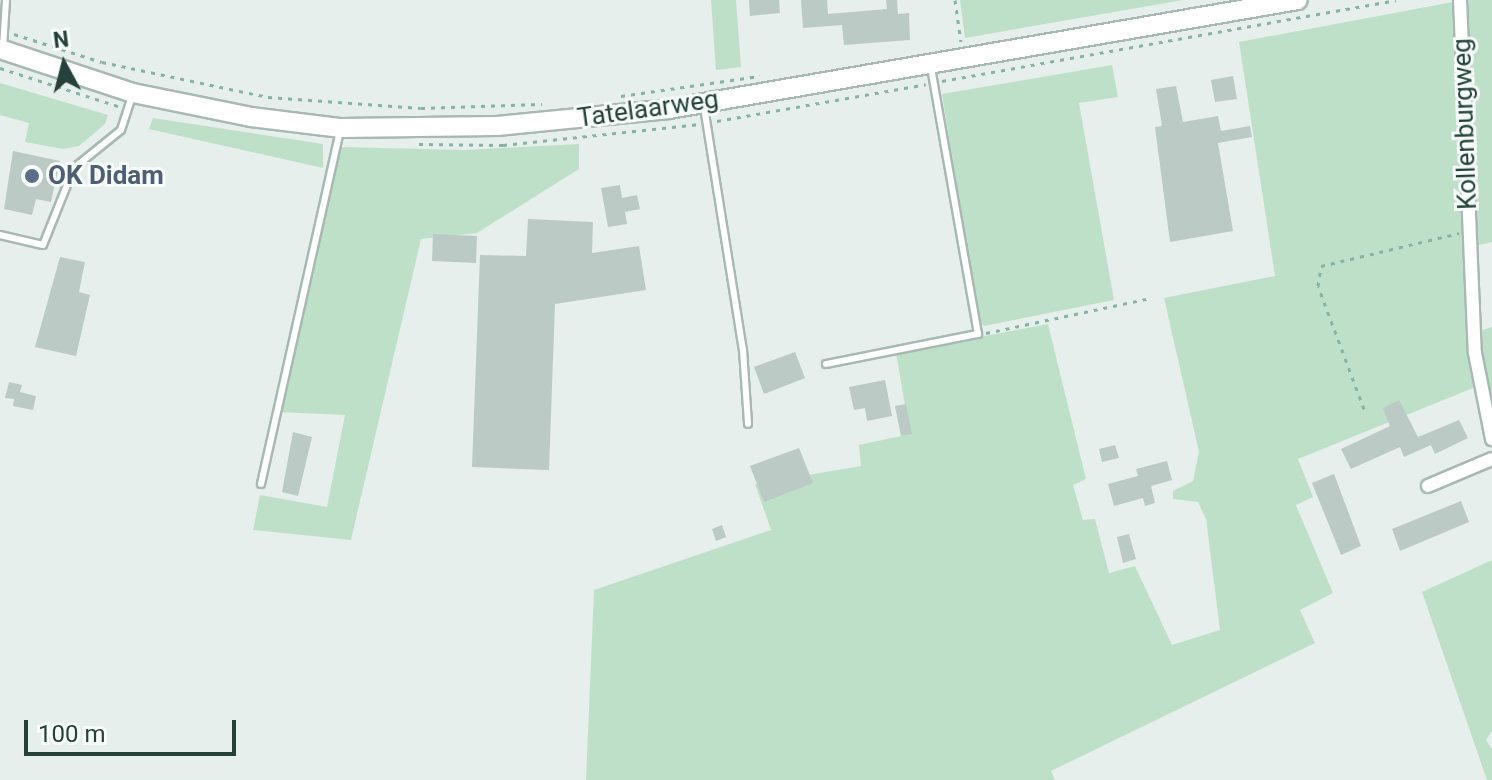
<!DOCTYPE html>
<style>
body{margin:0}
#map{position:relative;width:1492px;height:780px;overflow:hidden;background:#e6efeb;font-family:Roboto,sans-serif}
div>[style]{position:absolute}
.green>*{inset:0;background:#bfe0c8}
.building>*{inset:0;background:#bbcac4}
.path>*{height:3px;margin-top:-1.5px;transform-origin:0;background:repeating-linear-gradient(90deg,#86b3a5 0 4px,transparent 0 10px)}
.roads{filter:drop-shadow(2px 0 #a8b8b2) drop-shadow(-2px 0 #a8b8b2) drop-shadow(0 2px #a8b8b2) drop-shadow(0 -2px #a8b8b2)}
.lane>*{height:6px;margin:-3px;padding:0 3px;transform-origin:3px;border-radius:3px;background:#fff}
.street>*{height:12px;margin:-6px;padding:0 6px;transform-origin:6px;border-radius:6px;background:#fff}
.secondary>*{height:18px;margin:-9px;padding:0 9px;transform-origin:9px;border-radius:9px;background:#fff}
.dots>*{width:22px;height:22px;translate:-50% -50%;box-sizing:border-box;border:4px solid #f7fbf9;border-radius:50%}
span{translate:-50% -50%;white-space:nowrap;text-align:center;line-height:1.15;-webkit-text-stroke:6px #f7fbf9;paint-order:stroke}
.street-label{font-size:26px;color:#24423a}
.service-label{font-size:26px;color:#4e5e75;font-weight:700}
.left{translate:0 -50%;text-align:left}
.north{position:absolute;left:24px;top:24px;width:80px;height:80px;-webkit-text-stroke:6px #f7fbf9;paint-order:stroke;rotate:353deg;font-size:22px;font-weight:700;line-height:32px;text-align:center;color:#24423a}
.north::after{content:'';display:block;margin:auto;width:28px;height:36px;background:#24423a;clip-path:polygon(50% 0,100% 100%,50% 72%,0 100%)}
.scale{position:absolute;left:24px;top:720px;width:212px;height:36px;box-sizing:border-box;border:4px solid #24423a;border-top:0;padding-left:10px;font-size:24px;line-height:28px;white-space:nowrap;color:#24423a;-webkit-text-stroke:6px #f7fbf9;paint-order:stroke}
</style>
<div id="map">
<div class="green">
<i style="clip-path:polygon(711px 0,736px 0,741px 67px,716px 70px)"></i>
<i style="clip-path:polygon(960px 0,1183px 0,965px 38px)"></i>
<i style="clip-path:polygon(1463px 0,1492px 0,1492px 242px,1475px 246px)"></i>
<i style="clip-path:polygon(1453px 2px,1473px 388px,1298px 459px,1313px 497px,1296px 505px,1333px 593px,1300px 610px,1315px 643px,1051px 771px,1055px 780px,586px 780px,594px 590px,771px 530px,755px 484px,861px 466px,859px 445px,910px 434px,896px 353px,1048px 324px,1086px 479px,1073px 485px,1083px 520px,1095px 519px,1109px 573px,1135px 566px,1172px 645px,1220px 630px,1206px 519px,1198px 502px,1173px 499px,1173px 491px,1193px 481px,1199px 452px,1164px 298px,1275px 276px,1239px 42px)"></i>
<i style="clip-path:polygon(1112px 65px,1118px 97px,1079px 103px,1114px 300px,984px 326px,978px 319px,942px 94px)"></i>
<i style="clip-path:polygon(0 83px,108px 115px,105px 124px,79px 146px,63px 149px,25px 142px,29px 123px,0 115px)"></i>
<i style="clip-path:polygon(153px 118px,323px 144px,323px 168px,149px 129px)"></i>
<i style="clip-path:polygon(579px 144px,579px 169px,477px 233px,421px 239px,351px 540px,253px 530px,260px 495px,327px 507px,345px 415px,279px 412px,340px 147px,464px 150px)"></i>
<i style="clip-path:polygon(1492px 327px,1492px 392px,1486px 392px,1479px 331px)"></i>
<i style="clip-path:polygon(1492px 560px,1492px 731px,1486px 740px,1492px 749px,1492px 780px,1487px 780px,1422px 592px)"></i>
</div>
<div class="building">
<i style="clip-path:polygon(749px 0,779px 0,780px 13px,750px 16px)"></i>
<i style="clip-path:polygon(801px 0,827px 0,828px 14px,887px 9px,886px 0,897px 0,898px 14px,909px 13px,910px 40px,844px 45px,842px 25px,803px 28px)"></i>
<i style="clip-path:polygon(1233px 76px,1237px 99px,1215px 102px,1211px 80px)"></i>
<i style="clip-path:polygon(1176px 86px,1183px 122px,1218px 116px,1221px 131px,1250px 126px,1252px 137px,1218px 143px,1233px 231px,1170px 242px,1155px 127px,1162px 126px,1156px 89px)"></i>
<i style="clip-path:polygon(13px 151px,60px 161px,51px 202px,36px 199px,32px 215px,4px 209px)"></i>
<i style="clip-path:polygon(620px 185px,622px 198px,637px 195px,640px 209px,625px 212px,627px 224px,608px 227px,601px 188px)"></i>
<i style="clip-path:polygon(528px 219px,593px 222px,592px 253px,639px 246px,646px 290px,555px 304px,549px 470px,472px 467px,480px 255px,526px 256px)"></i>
<i style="clip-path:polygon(433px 234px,477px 236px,476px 263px,432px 261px)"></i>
<i style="clip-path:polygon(60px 257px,85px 262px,79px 292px,90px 295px,76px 356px,35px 347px)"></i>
<i style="clip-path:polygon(795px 352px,805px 378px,764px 394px,754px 367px)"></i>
<i style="clip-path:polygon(885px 380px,892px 416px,867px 421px,865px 408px,854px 410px,849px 387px)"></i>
<i style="clip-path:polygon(9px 382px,22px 385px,20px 392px,36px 396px,33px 410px,13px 406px,14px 399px,5px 398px)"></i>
<i style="clip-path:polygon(1399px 400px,1418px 437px,1459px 420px,1468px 438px,1435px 454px,1431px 445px,1404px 457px,1400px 447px,1351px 469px,1341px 449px,1390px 426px,1383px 408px)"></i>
<i style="clip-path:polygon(906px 404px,912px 434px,901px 436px,895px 406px)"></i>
<i style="clip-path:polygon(293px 432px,312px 437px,298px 496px,282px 492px)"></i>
<i style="clip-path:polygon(1115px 445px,1119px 458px,1102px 462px,1099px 449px)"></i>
<i style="clip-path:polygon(799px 448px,813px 483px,764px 502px,750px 466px)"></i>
<i style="clip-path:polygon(1167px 461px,1172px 480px,1151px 486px,1155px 503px,1145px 506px,1143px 498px,1114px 506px,1108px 484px,1138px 476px,1136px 469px)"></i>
<i style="clip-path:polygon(1334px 474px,1361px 546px,1341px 555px,1312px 483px)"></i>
<i style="clip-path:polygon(1461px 501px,1469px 522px,1400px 551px,1392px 529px)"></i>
<i style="clip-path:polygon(722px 525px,726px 537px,716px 541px,712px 529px)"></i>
<i style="clip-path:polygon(1129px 534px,1136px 559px,1123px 563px,1117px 537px)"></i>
</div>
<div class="path">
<i style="left:955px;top:0;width:42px;rotate:81.9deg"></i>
<i style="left:14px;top:34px;width:92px;rotate:17.7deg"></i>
<i style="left:102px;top:62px;width:170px;rotate:11.9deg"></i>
<i style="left:268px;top:97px;width:153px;rotate:4.1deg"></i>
<i style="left:421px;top:108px;width:121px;rotate:-1.9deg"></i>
<i style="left:0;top:68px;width:124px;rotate:17.9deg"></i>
<i style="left:942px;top:81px;width:461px;rotate:-10.1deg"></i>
<i style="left:621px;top:96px;width:140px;rotate:-8.2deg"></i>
<i style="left:717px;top:121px;width:212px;rotate:-10deg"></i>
<i style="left:419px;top:144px;width:84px;rotate:0.7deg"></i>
<i style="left:503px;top:145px;width:196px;rotate:-6.1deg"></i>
<i style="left:986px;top:333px;width:169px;rotate:-12deg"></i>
<i style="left:1364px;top:409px;width:131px;rotate:-110.5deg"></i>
<i style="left:1318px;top:286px;width:20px;rotate:-81deg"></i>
<i style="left:1321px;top:266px;width:142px;rotate:-13.4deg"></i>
</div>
<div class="roads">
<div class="lane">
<i style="left:3px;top:48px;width:48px;rotate:-86.4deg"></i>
<i style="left:704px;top:107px;width:246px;rotate:80.9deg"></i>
<i style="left:743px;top:350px;width:74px;rotate:86.1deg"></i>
<i style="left:0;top:235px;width:44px;rotate:13.1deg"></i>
<i style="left:43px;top:245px;width:83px;rotate:-68.1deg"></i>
<i style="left:74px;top:168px;width:60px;rotate:-39deg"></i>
<i style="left:121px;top:130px;width:36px;rotate:-72deg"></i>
<i style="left:826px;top:364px;width:155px;rotate:-11.2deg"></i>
<i style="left:978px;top:334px;width:271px;rotate:-100deg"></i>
<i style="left:261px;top:484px;width:361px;rotate:-77.4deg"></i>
</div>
<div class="street">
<i style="left:1460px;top:0;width:353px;rotate:87.6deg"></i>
<i style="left:1475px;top:353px;width:88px;rotate:78.8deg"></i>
<i style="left:1428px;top:486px;width:69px;rotate:-22.9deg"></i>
</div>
<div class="secondary">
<i style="left:0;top:49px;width:140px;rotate:18.3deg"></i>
<i style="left:133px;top:93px;width:120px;rotate:11.5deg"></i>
<i style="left:251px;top:117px;width:91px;rotate:7deg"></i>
<i style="left:341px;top:128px;width:156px;rotate:-0.7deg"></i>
<i style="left:497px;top:126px;width:173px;rotate:-5.6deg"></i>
<i style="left:669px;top:109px;width:638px;rotate:-9.83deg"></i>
</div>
</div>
<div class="dots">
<i style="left:32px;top:176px;background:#5c6f8a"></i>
</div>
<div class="street-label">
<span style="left:648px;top:109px;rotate:-8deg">Tatelaarweg</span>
<span style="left:1465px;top:124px;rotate:-92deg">Kollenburgweg</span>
</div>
<div class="service-label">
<span class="left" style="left:48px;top:176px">OK Didam</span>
</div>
<div class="north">N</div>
<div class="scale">100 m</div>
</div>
